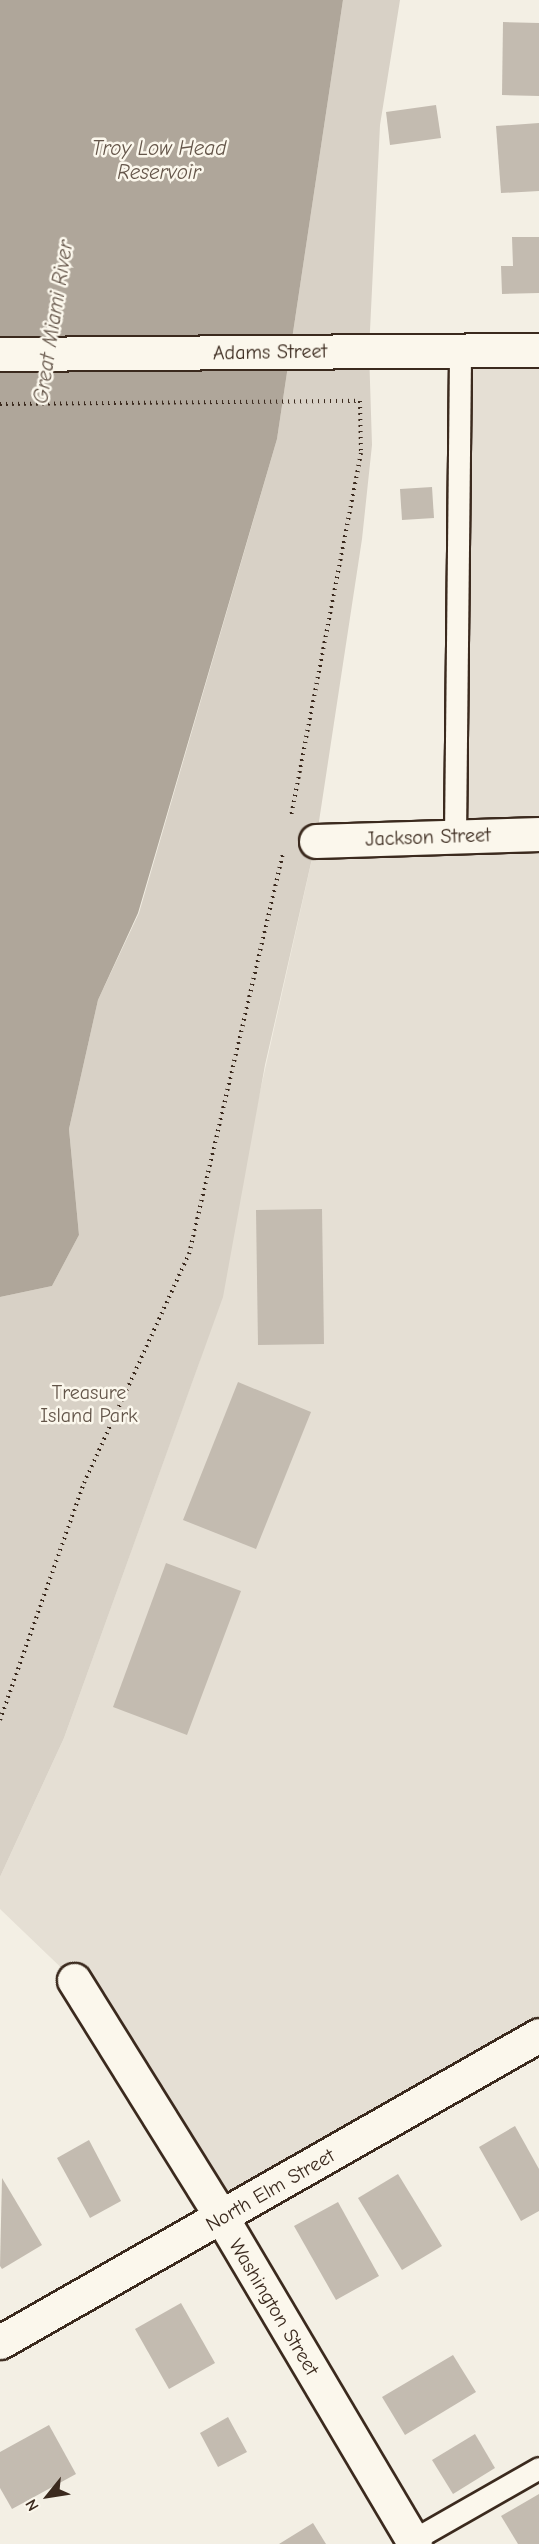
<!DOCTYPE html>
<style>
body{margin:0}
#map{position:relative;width:539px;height:2544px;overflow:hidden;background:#f3efe4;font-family:"Comic Neue",sans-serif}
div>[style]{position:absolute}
.built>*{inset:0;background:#e5dfd4}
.green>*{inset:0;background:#d8d1c6}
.water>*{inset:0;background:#afa69a}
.building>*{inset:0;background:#c3bbb0}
.path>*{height:4px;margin-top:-2px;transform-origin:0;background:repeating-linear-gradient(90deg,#3b2a1e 0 1.5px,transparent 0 6px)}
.roads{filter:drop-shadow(2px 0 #3b2a1e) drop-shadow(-2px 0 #3b2a1e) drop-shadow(0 2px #3b2a1e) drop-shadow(0 -2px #3b2a1e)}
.service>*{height:21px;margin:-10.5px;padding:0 10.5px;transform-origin:10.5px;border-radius:10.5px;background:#fbf7ec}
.minor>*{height:33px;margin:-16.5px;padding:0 16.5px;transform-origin:16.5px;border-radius:16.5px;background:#fbf7ec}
.tertiary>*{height:33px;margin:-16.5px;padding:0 16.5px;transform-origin:16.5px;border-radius:16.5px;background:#fbf7ec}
.secondary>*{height:33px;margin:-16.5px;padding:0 16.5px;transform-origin:16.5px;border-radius:16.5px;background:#fbf7ec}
span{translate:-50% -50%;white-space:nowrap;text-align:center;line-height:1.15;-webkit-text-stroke:5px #fbf7ec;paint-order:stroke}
.street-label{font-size:20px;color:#3b2a1e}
.park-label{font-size:20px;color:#625448}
.water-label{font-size:21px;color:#645549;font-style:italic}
.north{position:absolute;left:18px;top:2466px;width:60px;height:60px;-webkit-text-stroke:4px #fbf7ec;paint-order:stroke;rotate:240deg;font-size:16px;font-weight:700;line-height:24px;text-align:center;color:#3b2a1e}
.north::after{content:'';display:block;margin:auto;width:21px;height:27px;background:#3b2a1e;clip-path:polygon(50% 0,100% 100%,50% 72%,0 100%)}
</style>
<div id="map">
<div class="built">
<i style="clip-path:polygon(539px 350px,539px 834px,455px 835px,460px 352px)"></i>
<i style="clip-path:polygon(539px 836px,539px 2035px,222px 2218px,74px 1980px,0 1909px,0 1877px,64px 1738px,200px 1360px,316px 841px)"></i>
</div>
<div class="green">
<i style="clip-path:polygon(343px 0,400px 0,380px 125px,369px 351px,372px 445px,362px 539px,316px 841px,265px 1065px,223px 1297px,64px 1738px,0 1877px,0 1297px,52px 1286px,79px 1235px,69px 1129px,98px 1000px,139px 913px,277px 439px)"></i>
</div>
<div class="water">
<i style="clip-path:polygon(0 0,343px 0,277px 439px,138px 913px,98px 1000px,69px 1129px,79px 1235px,52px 1286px,0 1297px)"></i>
</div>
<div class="building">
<i style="clip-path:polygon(503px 22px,539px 23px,539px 96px,502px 95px)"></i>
<i style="clip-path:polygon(436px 105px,441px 138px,390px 145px,386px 112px)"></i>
<i style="clip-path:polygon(539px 123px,539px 191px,501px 193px,496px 126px)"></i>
<i style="clip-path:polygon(512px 237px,539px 237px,539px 293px,502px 294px,501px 266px,513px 266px)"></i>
<i style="clip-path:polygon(432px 487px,434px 518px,402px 520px,400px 489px)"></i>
<i style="clip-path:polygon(322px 1209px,324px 1344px,258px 1345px,256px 1210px)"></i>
<i style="clip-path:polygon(238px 1382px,311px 1412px,256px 1549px,183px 1520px)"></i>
<i style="clip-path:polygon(166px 1563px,241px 1591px,187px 1735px,113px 1707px)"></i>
<i style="clip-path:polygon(515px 2126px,539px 2169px,539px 2211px,521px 2221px,479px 2147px)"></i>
<i style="clip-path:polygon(89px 2140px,121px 2201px,90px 2218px,57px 2158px)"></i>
<i style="clip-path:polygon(398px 2174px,442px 2246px,402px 2270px,358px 2198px)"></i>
<i style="clip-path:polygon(2px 2178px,42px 2245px,2px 2269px,0 2266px)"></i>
<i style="clip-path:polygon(338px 2202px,379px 2276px,336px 2300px,294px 2226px)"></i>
<i style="clip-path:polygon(181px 2303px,215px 2363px,169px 2389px,135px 2329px)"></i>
<i style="clip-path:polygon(453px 2355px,476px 2392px,405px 2435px,382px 2397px)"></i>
<i style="clip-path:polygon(228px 2417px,247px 2452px,218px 2467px,200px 2433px)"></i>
<i style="clip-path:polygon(49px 2425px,76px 2474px,12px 2509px,0 2488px,0 2452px)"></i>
<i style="clip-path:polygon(475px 2434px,495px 2468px,453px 2494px,432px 2460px)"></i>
<i style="clip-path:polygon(539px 2494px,539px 2544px,518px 2544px,501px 2516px)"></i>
<i style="clip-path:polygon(313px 2523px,326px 2544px,279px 2544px)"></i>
</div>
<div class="path">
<i style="left:0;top:404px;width:360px;rotate:-0.5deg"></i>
<i style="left:360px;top:401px;width:52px;rotate:88.9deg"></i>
<i style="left:361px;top:453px;width:371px;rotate:100.9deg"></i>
<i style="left:0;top:1720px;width:251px;rotate:-70.5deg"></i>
<i style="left:84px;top:1483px;width:252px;rotate:-65.4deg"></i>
<i style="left:189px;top:1254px;width:411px;rotate:-76.8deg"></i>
</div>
<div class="roads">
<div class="service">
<i style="left:455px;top:835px;width:483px;rotate:-89.4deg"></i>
<i style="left:406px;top:2544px;width:153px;rotate:-29.7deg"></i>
</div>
<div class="minor">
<i style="left:316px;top:841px;width:223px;rotate:-1.8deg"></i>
<i style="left:74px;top:1980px;width:280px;rotate:58.1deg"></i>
<i style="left:222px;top:2218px;width:379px;rotate:59.4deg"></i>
</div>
<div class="tertiary">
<i style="left:0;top:354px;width:539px;rotate:-0.43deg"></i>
</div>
<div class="secondary">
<i style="left:0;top:2342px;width:620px;rotate:-29.66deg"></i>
</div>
</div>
<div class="street-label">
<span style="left:270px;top:352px;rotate:-1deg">Adams Street</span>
<span style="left:428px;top:837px;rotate:-2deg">Jackson Street</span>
<span style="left:270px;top:2190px;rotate:-30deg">North Elm Street</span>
<span style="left:274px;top:2307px;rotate:59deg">Washington Street</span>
</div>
<div class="park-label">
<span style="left:89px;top:1404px">Treasure<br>Island Park</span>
</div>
<div class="water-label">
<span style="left:159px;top:160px">Troy Low Head<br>Reservoir</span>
<span style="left:53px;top:322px;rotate:-81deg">Great Miami River</span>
</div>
<div class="north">N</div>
</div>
